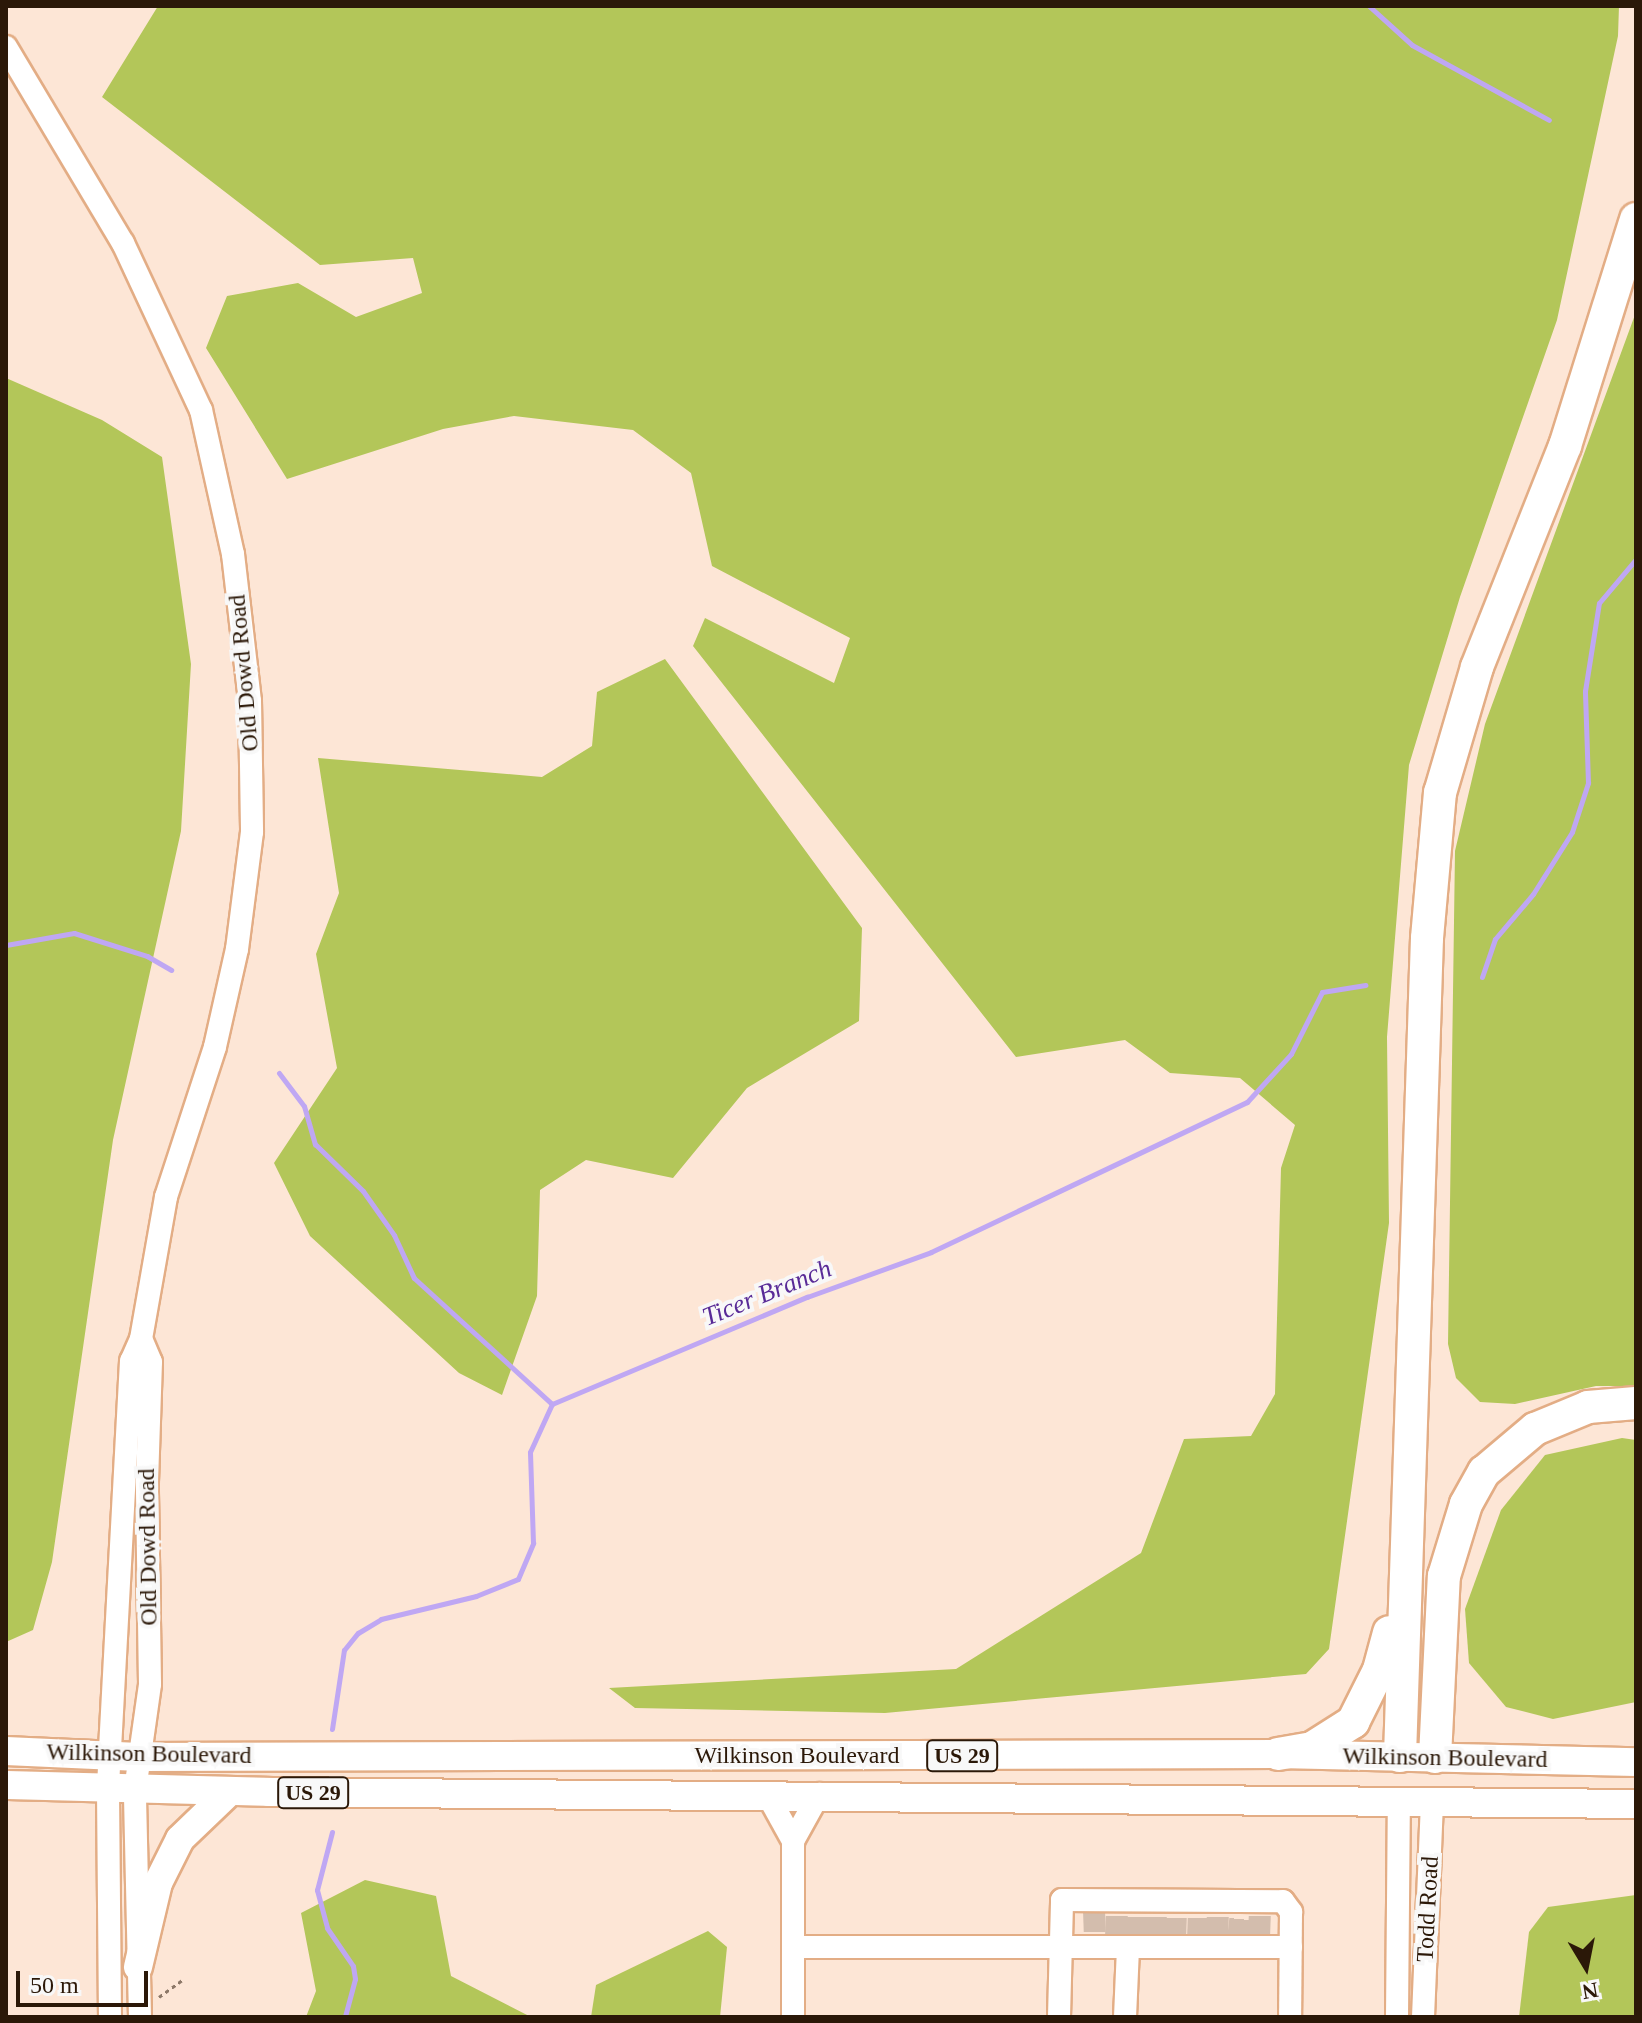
<!DOCTYPE html>
<style>
body{margin:0}
#map{position:relative;width:1642px;height:2023px;overflow:hidden;background:#fde6d6;font-family:Georgia,serif}
div>[style]{position:absolute}
.forest>*{inset:0;background:#b3c659}
.stream>*{height:5px;margin:-2.5px;padding:0 2.5px;transform-origin:2.5px;border-radius:2.5px;background:#bfa7f3}
.minor-tunnel>*{height:22px;margin-top:-11px;transform-origin:0;background:repeating-linear-gradient(90deg,#d3bdad 0 22px,transparent 0 33px)}
.path>*{height:3px;margin-top:-1.5px;transform-origin:0;background:repeating-linear-gradient(90deg,#8d7868 0 4px,transparent 0 8px)}
.roads{filter:drop-shadow(2px 0 #e3ad85) drop-shadow(-2px 0 #e3ad85) drop-shadow(0 2px #e3ad85) drop-shadow(0 -2px #e3ad85)}
.minor>*{height:22px;margin:-11px;padding:0 11px;transform-origin:11px;border-radius:11px;background:#fff}
.major>*{height:28px;margin:-14px;padding:0 14px;transform-origin:14px;border-radius:14px;background:#fff}
.highway>*{height:32px;margin:-16px;padding:0 16px;transform-origin:16px;border-radius:16px;background:#fff}
span{translate:-50% -50%;white-space:nowrap;text-align:center;line-height:1.15;-webkit-text-stroke:8px #f8f8f8;paint-order:stroke}
.shield-label span{padding:2px 6px;background:#f8f8f8;border:2px solid;border-radius:6px;-webkit-text-stroke-width:0}
.shield-label{font-size:22px;color:#2b1808;font-weight:700}
.street-label{font-size:24px;color:#2b1808}
.water-label{font-size:26px;color:#592b97;font-style:italic}
.frame{position:absolute;inset:0;border:8px solid #2b1808;pointer-events:none}
.north{position:absolute;left:1546px;top:1927px;width:80px;height:80px;-webkit-text-stroke:6px #f8f8f8;paint-order:stroke;rotate:170deg;font-size:22px;font-weight:700;line-height:32px;text-align:center;color:#2b1808}
.north::after{content:'';display:block;margin:auto;width:28px;height:36px;background:#2b1808;clip-path:polygon(50% 0,100% 100%,50% 72%,0 100%)}
.scale{position:absolute;left:16px;top:1971px;width:132px;height:36px;box-sizing:border-box;border:4px solid #2b1808;border-top:0;padding-left:10px;font-size:24px;line-height:28px;white-space:nowrap;color:#2b1808;-webkit-text-stroke:6px #f8f8f8;paint-order:stroke}
</style>
<div id="map">
<div class="forest">
<i style="clip-path:polygon(158px 6px,1619px 6px,1618px 36px,1557px 320px,1460px 597px,1409px 765px,1387px 1037px,1389px 1223px,1329px 1649px,1306px 1674px,885px 1713px,635px 1708px,609px 1688px,956px 1669px,1141px 1553px,1184px 1439px,1251px 1436px,1275px 1394px,1281px 1168px,1295px 1125px,1240px 1078px,1170px 1073px,1125px 1040px,1016px 1057px,693px 646px,705px 618px,834px 683px,850px 638px,712px 566px,691px 473px,633px 430px,514px 416px,443px 429px,287px 479px,206px 348px,227px 296px,298px 283px,356px 317px,422px 293px,413px 258px,320px 265px,102px 97px)"></i>
<i style="clip-path:polygon(1636px 312px,1636px 1386px,1596px 1386px,1515px 1404px,1480px 1402px,1456px 1378px,1448px 1344px,1455px 851px,1485px 724px)"></i>
<i style="clip-path:polygon(6px 378px,102px 420px,162px 457px,191px 664px,181px 831px,113px 1140px,52px 1562px,33px 1630px,6px 1642px)"></i>
<i style="clip-path:polygon(665px 659px,862px 928px,859px 1021px,747px 1088px,673px 1178px,586px 1160px,540px 1190px,537px 1296px,502px 1395px,459px 1373px,310px 1236px,274px 1163px,337px 1068px,316px 954px,339px 893px,318px 758px,542px 777px,592px 746px,597px 692px)"></i>
<i style="clip-path:polygon(1622px 1438px,1636px 1440px,1636px 1702px,1553px 1719px,1506px 1707px,1469px 1663px,1465px 1609px,1501px 1510px,1545px 1455px)"></i>
<i style="clip-path:polygon(365px 1880px,436px 1896px,451px 1976px,531px 2017px,306px 2017px,316px 1991px,301px 1913px)"></i>
<i style="clip-path:polygon(1636px 1895px,1636px 2017px,1519px 2017px,1529px 1932px,1548px 1907px)"></i>
<i style="clip-path:polygon(708px 1931px,727px 1947px,720px 2017px,591px 2017px,596px 1985px)"></i>
</div>
<div class="stream">
<i style="left:1369px;top:6px;width:58px;rotate:42.2deg"></i>
<i style="left:1412px;top:45px;width:156px;rotate:28.7deg"></i>
<i style="left:6px;top:945px;width:69px;rotate:-10deg"></i>
<i style="left:74px;top:933px;width:77px;rotate:17.5deg"></i>
<i style="left:147px;top:956px;width:28px;rotate:30deg"></i>
<i style="left:1482px;top:977px;width:40px;rotate:-71.1deg"></i>
<i style="left:1495px;top:939px;width:59px;rotate:-49.8deg"></i>
<i style="left:1533px;top:894px;width:73px;rotate:-57.8deg"></i>
<i style="left:1572px;top:832px;width:52px;rotate:-71.9deg"></i>
<i style="left:1588px;top:783px;width:92px;rotate:-91.9deg"></i>
<i style="left:1585px;top:691px;width:89px;rotate:-81deg"></i>
<i style="left:1599px;top:603px;width:57px;rotate:-49.9deg"></i>
<i style="left:279px;top:1073px;width:41px;rotate:52.9deg"></i>
<i style="left:304px;top:1106px;width:40px;rotate:74deg"></i>
<i style="left:315px;top:1144px;width:67px;rotate:44.4deg"></i>
<i style="left:363px;top:1191px;width:54px;rotate:54.8deg"></i>
<i style="left:394px;top:1235px;width:47px;rotate:65.1deg"></i>
<i style="left:414px;top:1278px;width:187px;rotate:42.4deg"></i>
<i style="left:332px;top:1729px;width:80px;rotate:-81.4deg"></i>
<i style="left:344px;top:1650px;width:22px;rotate:-51deg"></i>
<i style="left:358px;top:1633px;width:27px;rotate:-31deg"></i>
<i style="left:381px;top:1619px;width:98px;rotate:-13.6deg"></i>
<i style="left:476px;top:1596px;width:45px;rotate:-22deg"></i>
<i style="left:518px;top:1579px;width:39px;rotate:-67deg"></i>
<i style="left:533px;top:1543px;width:91px;rotate:-91.9deg"></i>
<i style="left:530px;top:1452px;width:53px;rotate:-65.4deg"></i>
<i style="left:552px;top:1404px;width:277px;rotate:-22.8deg"></i>
<i style="left:807px;top:1297px;width:132px;rotate:-19.9deg"></i>
<i style="left:931px;top:1252px;width:350px;rotate:-25.4deg"></i>
<i style="left:1247px;top:1102px;width:65px;rotate:-47.5deg"></i>
<i style="left:1291px;top:1054px;width:69px;rotate:-63.4deg"></i>
<i style="left:1322px;top:992px;width:44px;rotate:-9.2deg"></i>
<i style="left:332px;top:1832px;width:60px;rotate:104.5deg"></i>
<i style="left:317px;top:1890px;width:39px;rotate:75deg"></i>
<i style="left:327px;top:1928px;width:46px;rotate:55.6deg"></i>
<i style="left:353px;top:1966px;width:13px;rotate:81deg"></i>
<i style="left:355px;top:1979px;width:39px;rotate:105deg"></i>
</div>
<div class="minor-tunnel">
<i style="left:1094px;top:1910px;width:29px;rotate:88deg"></i>
<i style="left:1116px;top:1938px;width:29px;rotate:-88deg"></i>
<i style="left:1259px;top:1938px;width:27px;rotate:-88deg"></i>
<i style="left:1135px;top:1939px;width:29px;rotate:-88deg"></i>
<i style="left:1155px;top:1939px;width:27px;rotate:-88deg"></i>
<i style="left:1217px;top:1939px;width:28px;rotate:-88deg"></i>
<i style="left:1175px;top:1940px;width:28px;rotate:-88deg"></i>
<i style="left:1198px;top:1940px;width:29px;rotate:-88deg"></i>
<i style="left:1238px;top:1941px;width:31px;rotate:-84deg"></i>
</div>
<div class="path">
<i style="left:159px;top:1997px;width:31px;rotate:-36deg"></i>
</div>
<div class="roads">
<div class="minor">
<i style="left:6px;top:47px;width:228px;rotate:59.2deg"></i>
<i style="left:123px;top:243px;width:184px;rotate:65deg"></i>
<i style="left:201px;top:410px;width:148px;rotate:77.5deg"></i>
<i style="left:233px;top:554px;width:148px;rotate:83.4deg"></i>
<i style="left:250px;top:701px;width:131px;rotate:89.1deg"></i>
<i style="left:252px;top:832px;width:118px;rotate:97.3deg"></i>
<i style="left:237px;top:949px;width:100px;rotate:102.7deg"></i>
<i style="left:215px;top:1047px;width:158px;rotate:108.1deg"></i>
<i style="left:166px;top:1197px;width:144px;rotate:100deg"></i>
<i style="left:141px;top:1339px;width:24px;rotate:114deg"></i>
<i style="left:131px;top:1361px;width:429px;rotate:93.1deg"></i>
<i style="left:108px;top:1789px;width:228px;rotate:89.5deg"></i>
<i style="left:767px;top:1794px;width:54px;rotate:61deg"></i>
<i style="left:793px;top:1947px;width:498px"></i>
<i style="left:140px;top:2017px;width:227px;rotate:-91.3deg"></i>
<i style="left:135px;top:1790px;width:107px;rotate:-81.9deg"></i>
<i style="left:150px;top:1684px;width:202px;rotate:-90.9deg"></i>
<i style="left:147px;top:1482px;width:120px;rotate:-88.1deg"></i>
<i style="left:151px;top:1362px;width:25px;rotate:-113deg"></i>
<i style="left:793px;top:2017px;width:176px;rotate:-90deg"></i>
<i style="left:793px;top:1841px;width:54px;rotate:-61deg"></i>
<i style="left:1059px;top:2017px;width:117px;rotate:-88.5deg"></i>
<i style="left:1062px;top:1900px;width:221px;rotate:0.3deg"></i>
<i style="left:1283px;top:1901px;width:14px;rotate:54deg"></i>
<i style="left:1291px;top:1912px;width:105px;rotate:90.5deg"></i>
<i style="left:1125px;top:2017px;width:68px;rotate:-87.5deg"></i>
<i style="left:1397px;top:2017px;width:216px;rotate:-89.5deg"></i>
<i style="left:1423px;top:2017px;width:216px;rotate:-87.6deg"></i>
</div>
<div class="major">
<i style="left:6px;top:1751px;width:133px;rotate:2.6deg"></i>
<i style="left:139px;top:1757px;width:1139px;rotate:-0.15deg"></i>
<i style="left:1278px;top:1754px;width:358px;rotate:1.3deg"></i>
<i style="left:6px;top:1785px;width:263px;rotate:1.5deg"></i>
<i style="left:269px;top:1792px;width:1367px;rotate:0.5deg"></i>
<i style="left:138px;top:1967px;width:86px;rotate:-76.6deg"></i>
<i style="left:158px;top:1883px;width:49px;rotate:-63.4deg"></i>
<i style="left:180px;top:1839px;width:68px;rotate:-43.8deg"></i>
</div>
<div class="highway">
<i style="left:1278px;top:1754px;width:35px;rotate:-10deg"></i>
<i style="left:1312px;top:1748px;width:49px;rotate:-32.4deg"></i>
<i style="left:1353px;top:1722px;width:58px;rotate:-63.4deg"></i>
<i style="left:1379px;top:1670px;width:39px;rotate:-75deg"></i>
<i style="left:1400px;top:1756px;width:818px;rotate:-88.11deg"></i>
<i style="left:1427px;top:938px;width:146px;rotate:-84.9deg"></i>
<i style="left:1440px;top:793px;width:131px;rotate:-73.6deg"></i>
<i style="left:1477px;top:667px;width:238px;rotate:-68.3deg"></i>
<i style="left:1565px;top:446px;width:238px;rotate:-72.6deg"></i>
<i style="left:1435px;top:1757px;width:181px;rotate:-87.2deg"></i>
<i style="left:1444px;top:1576px;width:75px;rotate:-73deg"></i>
<i style="left:1466px;top:1504px;width:37px;rotate:-61deg"></i>
<i style="left:1484px;top:1472px;width:67px;rotate:-40.1deg"></i>
<i style="left:1535px;top:1429px;width:57px;rotate:-22.5deg"></i>
<i style="left:1588px;top:1407px;width:48px;rotate:-4.8deg"></i>
</div>
</div>
<div class="shield-label">
<span style="left:962px;top:1756px">US 29</span>
<span style="left:313px;top:1793px">US 29</span>
</div>
<div class="street-label">
<span style="left:244px;top:673px;rotate:-95deg">Old Dowd Road</span>
<span style="left:148px;top:1547px;rotate:-91deg">Old Dowd Road</span>
<span style="left:149px;top:1754px;rotate:1deg">Wilkinson Boulevard</span>
<span style="left:797px;top:1756px">Wilkinson Boulevard</span>
<span style="left:1445px;top:1758px;rotate:1deg">Wilkinson Boulevard</span>
<span style="left:1428px;top:1909px;rotate:-87deg">Todd Road</span>
</div>
<div class="water-label">
<span style="left:767px;top:1293px;rotate:-22deg">Ticer Branch</span>
</div>
<div class="frame"></div>
<div class="north">N</div>
<div class="scale">50 m</div>
</div>
